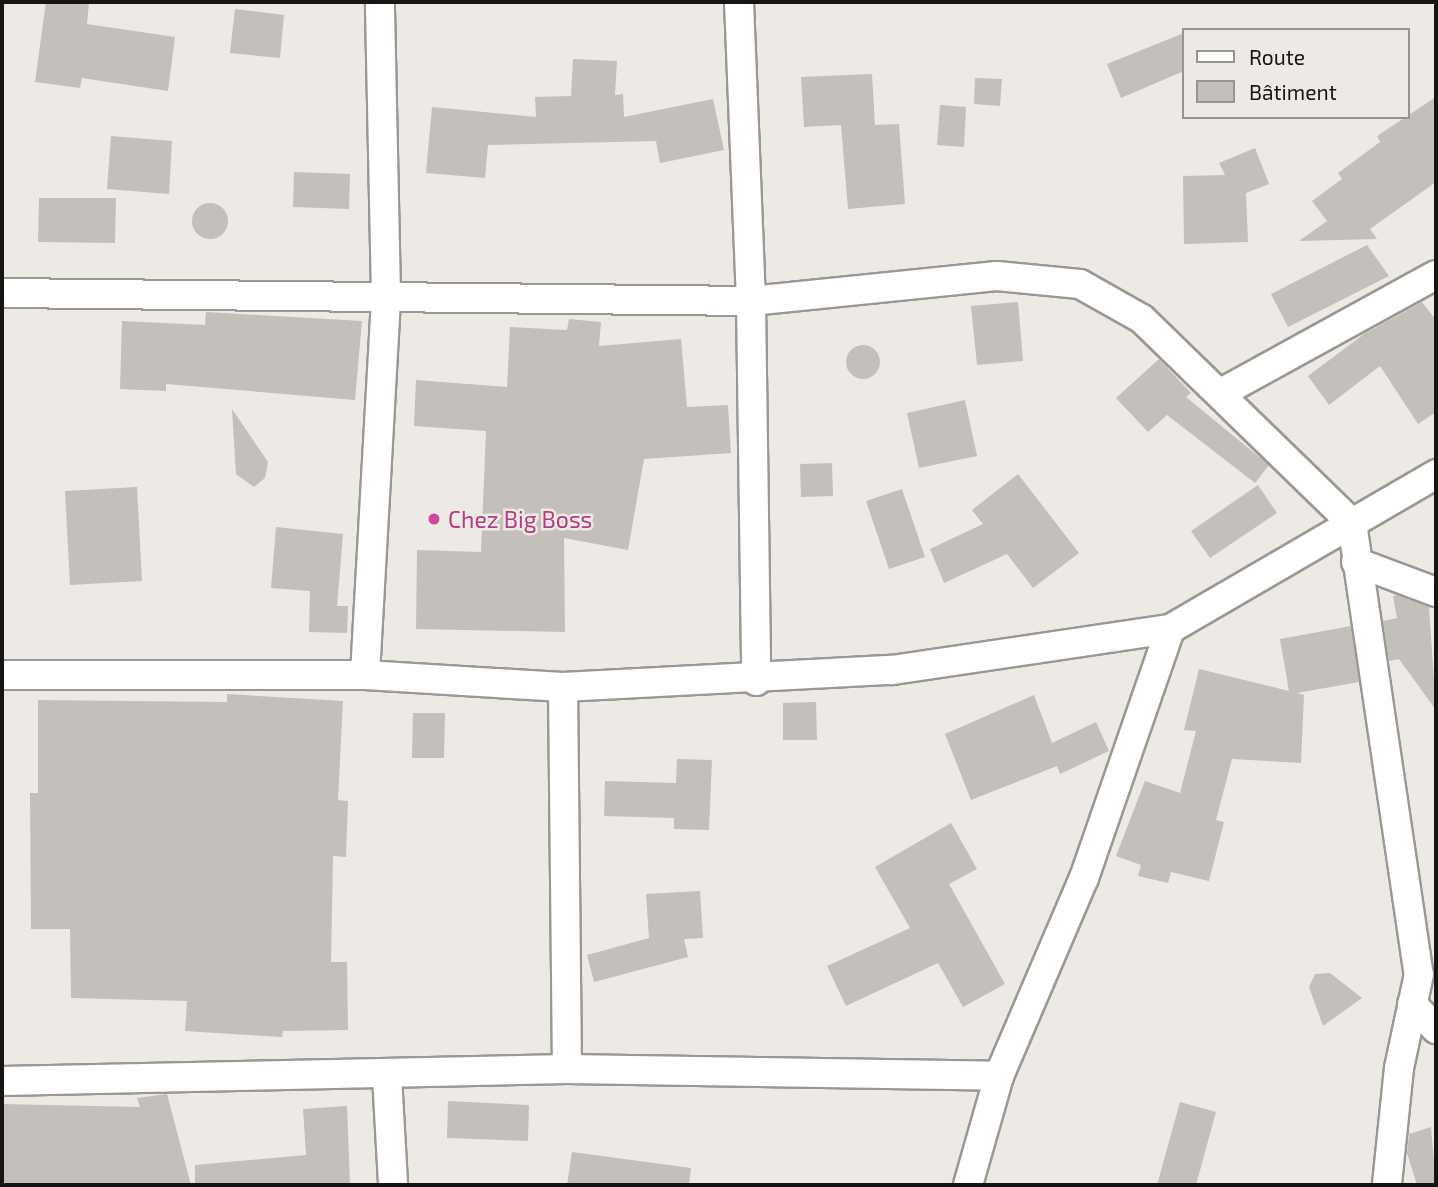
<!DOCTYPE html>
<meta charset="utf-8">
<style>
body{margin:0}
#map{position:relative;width:1438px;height:1187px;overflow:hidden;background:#ede9e4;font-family:"Exo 2",sans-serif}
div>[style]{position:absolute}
.building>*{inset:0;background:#c3bfba}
.round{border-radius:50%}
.roads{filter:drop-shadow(2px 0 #9b9793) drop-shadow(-2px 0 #9b9793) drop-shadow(0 2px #9b9793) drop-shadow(0 -2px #9b9793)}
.street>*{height:28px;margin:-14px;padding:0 14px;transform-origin:14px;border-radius:14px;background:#fff}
.dots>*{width:19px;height:19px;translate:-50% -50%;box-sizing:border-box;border:4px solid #ede9e4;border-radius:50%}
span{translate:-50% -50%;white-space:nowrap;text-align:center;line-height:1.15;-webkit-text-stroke:5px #ede9e4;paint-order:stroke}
.hotel-label{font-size:23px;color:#b23c85}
.left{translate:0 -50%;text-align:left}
.frame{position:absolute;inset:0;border:4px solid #161513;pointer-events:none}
.legend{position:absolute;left:1182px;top:28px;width:228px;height:91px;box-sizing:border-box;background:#ede9e4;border:2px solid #979490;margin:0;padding:9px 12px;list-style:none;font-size:21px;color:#161513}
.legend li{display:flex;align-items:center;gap:14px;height:35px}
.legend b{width:35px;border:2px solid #979490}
</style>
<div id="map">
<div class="building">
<i style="clip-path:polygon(46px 2px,89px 2px,87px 24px,175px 37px,168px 91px,82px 78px,80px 88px,35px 82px)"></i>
<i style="clip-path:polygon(235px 9px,284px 15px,280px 58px,230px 53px)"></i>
<i style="clip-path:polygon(1184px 33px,1184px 71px,1121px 98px,1107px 64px)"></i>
<i style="clip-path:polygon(573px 59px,617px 61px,615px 95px,623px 94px,624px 117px,713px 99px,724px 150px,660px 163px,656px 141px,488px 145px,485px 178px,426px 173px,432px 107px,536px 117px,535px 97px,571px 96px)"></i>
<i style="clip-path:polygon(872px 74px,875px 125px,899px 124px,905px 204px,848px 209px,841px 125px,804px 127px,801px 77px)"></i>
<i style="clip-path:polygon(975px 78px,1002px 79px,1000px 106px,974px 104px)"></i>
<i style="clip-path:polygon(1436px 97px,1436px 182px,1370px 229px,1377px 239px,1299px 241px,1327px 221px,1312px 201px,1342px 179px,1338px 173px,1380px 142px,1377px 136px)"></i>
<i style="clip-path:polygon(940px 105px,966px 107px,964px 147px,937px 145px)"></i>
<i style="clip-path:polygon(111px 136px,172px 141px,169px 194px,107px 189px)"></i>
<i style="clip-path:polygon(1255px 148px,1269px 184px,1246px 193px,1248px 242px,1184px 244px,1183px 176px,1225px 175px,1219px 163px)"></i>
<i style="clip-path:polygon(294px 172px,350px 174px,349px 209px,293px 207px)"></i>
<i style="clip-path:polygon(39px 198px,116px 198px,115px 243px,38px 242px)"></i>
<i class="round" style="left:192px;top:203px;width:36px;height:36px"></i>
<i style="clip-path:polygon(1367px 245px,1389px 276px,1288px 327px,1271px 294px)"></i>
<i style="clip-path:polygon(1018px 302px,1023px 361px,977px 365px,971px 306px)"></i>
<i style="clip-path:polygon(1422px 302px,1436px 320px,1436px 412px,1418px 424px,1380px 366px,1329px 405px,1308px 376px,1364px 334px)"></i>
<i style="clip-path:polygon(206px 312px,362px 321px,355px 400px,166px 384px,166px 391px,120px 389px,122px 321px,205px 325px)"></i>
<i style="clip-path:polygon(569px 319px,601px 322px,599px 346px,681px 339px,687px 407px,728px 405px,731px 453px,644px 459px,628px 550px,564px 538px,565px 632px,416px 629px,417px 550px,481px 552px,486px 431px,414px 426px,416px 380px,507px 387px,510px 327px,567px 330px)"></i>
<i class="round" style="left:846px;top:345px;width:34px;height:34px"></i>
<i style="clip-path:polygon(1159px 359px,1191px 393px,1186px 397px,1269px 465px,1255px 483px,1167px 415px,1148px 432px,1116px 398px)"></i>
<i style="clip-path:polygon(965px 400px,977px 456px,919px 468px,907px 413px)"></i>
<i style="clip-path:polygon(232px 409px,268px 462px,265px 478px,254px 487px,236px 474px)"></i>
<i style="clip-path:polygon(832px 463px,833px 496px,801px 497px,800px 464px)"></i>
<i style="clip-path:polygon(1018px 474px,1079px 553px,1033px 588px,1007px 554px,944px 583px,930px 549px,983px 524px,972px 510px)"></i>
<i style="clip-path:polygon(1258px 485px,1277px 513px,1210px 558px,1191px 531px)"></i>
<i style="clip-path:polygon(137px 487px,142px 581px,70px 585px,65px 491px)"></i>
<i style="clip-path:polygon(902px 489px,925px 557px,889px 569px,866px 501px)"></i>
<i style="clip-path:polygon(276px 527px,343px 534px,337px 606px,348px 606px,347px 633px,309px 632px,310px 591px,271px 588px)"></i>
<i style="clip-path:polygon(1397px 595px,1429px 607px,1436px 710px,1399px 659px,1389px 661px,1383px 621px,1397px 618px,1393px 596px)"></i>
<i style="clip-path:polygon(1351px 626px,1359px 682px,1297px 693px,1304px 695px,1301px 763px,1232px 759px,1216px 820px,1224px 822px,1209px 881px,1171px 872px,1168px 883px,1138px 876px,1141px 865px,1116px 856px,1145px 781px,1180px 793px,1196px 731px,1184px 730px,1199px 669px,1289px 691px,1280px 639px)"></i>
<i style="clip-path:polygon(227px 694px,343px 701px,338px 800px,348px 801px,346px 857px,333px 856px,331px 962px,347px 962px,348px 1030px,283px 1031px,282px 1037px,185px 1031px,187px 1001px,71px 998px,70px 929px,31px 929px,30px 793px,38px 793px,38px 700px,227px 702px)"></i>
<i style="clip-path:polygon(1034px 695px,1052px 743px,1096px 722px,1109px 751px,1060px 774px,1057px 766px,971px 800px,945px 734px)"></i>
<i style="clip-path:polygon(816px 702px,817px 740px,783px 740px,783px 703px)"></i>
<i style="clip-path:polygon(413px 713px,445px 713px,444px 758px,412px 758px)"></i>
<i style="clip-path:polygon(677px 759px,712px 760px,709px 830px,674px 829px,674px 818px,604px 816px,605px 781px,676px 783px)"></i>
<i style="clip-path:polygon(951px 823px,977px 869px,949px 884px,1005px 984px,963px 1007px,938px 963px,846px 1006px,827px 966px,910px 928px,875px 867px)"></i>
<i style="clip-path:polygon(700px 891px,703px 938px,684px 939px,688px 957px,594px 982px,587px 955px,649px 938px,646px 894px)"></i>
<i style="clip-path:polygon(1330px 973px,1362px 998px,1323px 1026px,1309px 987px,1315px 974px)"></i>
<i style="clip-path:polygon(167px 1094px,191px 1185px,2px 1185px,2px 1104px,140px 1107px,137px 1098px)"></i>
<i style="clip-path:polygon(448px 1101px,529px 1105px,528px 1141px,447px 1138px)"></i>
<i style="clip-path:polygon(1180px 1102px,1216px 1112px,1196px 1185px,1157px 1185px)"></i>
<i style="clip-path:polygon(347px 1106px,350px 1185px,195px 1185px,195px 1165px,306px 1155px,303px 1109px)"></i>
<i style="clip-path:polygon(1431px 1127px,1436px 1185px,1417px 1185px,1407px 1153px,1409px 1134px)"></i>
<i style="clip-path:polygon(572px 1152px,691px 1168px,689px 1185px,567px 1185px)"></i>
</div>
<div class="roads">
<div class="street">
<i style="left:739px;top:2px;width:299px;rotate:87.7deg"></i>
<i style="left:751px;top:301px;width:380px;rotate:89.2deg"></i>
<i style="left:2px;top:293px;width:749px;rotate:0.61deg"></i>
<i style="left:751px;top:301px;width:247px;rotate:-5.8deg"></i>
<i style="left:997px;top:276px;width:83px;rotate:5.5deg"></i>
<i style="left:1080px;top:284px;width:71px;rotate:29.4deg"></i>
<i style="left:1142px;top:319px;width:293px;rotate:44.2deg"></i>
<i style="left:1352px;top:523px;width:456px;rotate:81.6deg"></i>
<i style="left:1419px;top:974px;width:96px;rotate:102deg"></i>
<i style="left:1399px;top:1068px;width:118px;rotate:95.9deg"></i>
<i style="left:1221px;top:393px;width:245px;rotate:-28.8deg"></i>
<i style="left:1356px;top:562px;width:85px;rotate:20.6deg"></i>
<i style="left:2px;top:675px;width:363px"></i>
<i style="left:365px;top:675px;width:198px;rotate:3.5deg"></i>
<i style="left:563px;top:687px;width:329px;rotate:-3deg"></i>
<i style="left:892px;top:670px;width:281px;rotate:-8.4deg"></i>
<i style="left:1170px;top:629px;width:308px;rotate:-30.2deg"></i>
<i style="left:365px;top:675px;width:381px;rotate:-86.8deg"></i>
<i style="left:386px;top:295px;width:293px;rotate:-91.2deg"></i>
<i style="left:563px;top:687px;width:382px;rotate:89.4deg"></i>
<i style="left:1412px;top:1004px;width:35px;rotate:46deg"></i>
<i style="left:387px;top:1076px;width:109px;rotate:86.8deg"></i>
<i style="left:2px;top:1081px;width:565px;rotate:-1.22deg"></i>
<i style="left:567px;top:1069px;width:432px;rotate:0.9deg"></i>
<i style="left:968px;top:1185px;width:113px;rotate:-74.1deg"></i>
<i style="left:999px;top:1076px;width:215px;rotate:-66.8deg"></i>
<i style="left:1084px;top:878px;width:263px;rotate:-70.9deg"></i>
</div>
</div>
<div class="dots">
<i style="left:434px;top:519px;background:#d1479c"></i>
</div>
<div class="hotel-label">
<span class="left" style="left:448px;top:519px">Chez Big Boss</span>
</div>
<div class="frame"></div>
<ul class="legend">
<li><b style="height:9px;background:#fff"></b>Route</li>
<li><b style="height:19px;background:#c3bfba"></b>Bâtiment</li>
</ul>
</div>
